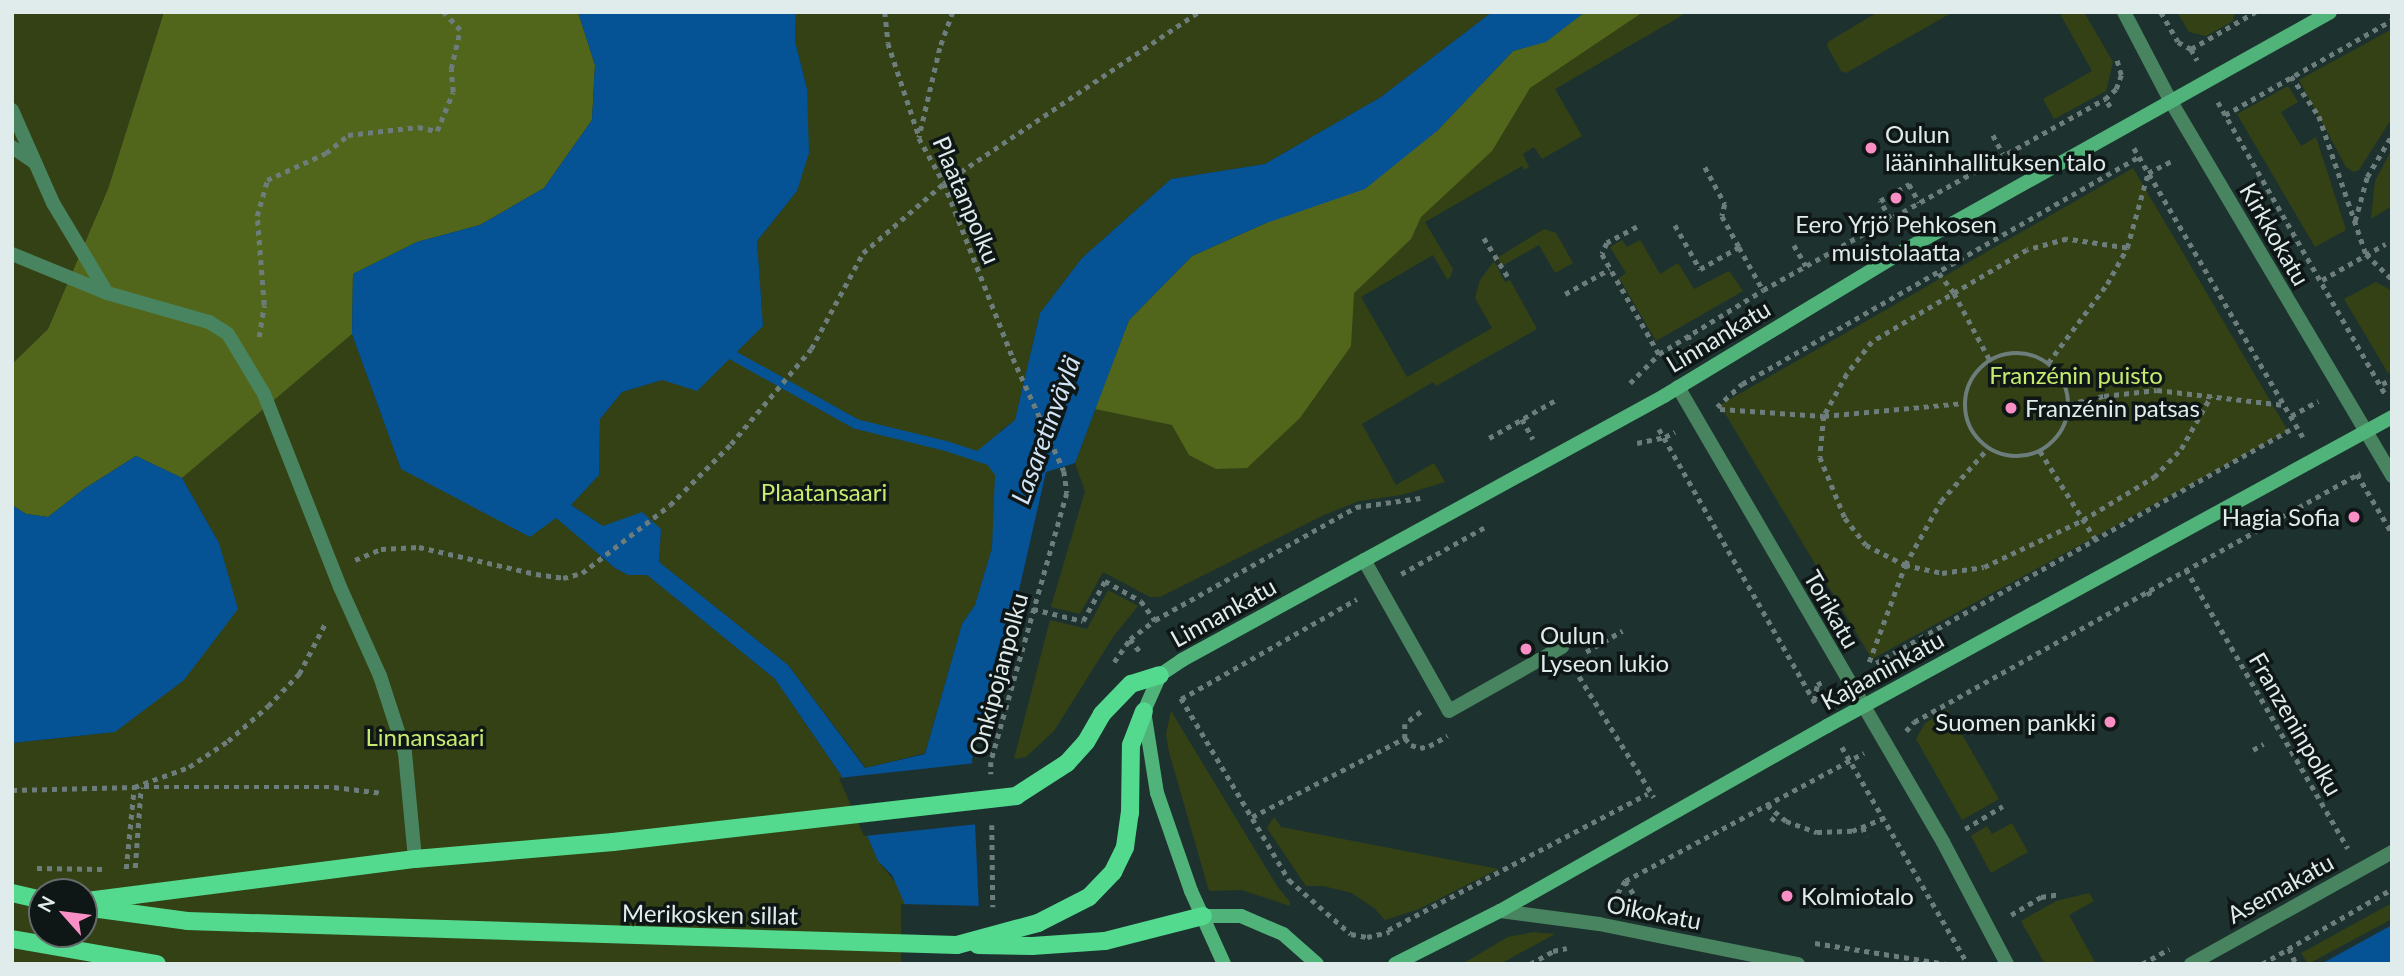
<!DOCTYPE html>
<meta charset="utf-8">
<style>
body{margin:0}
#map{position:relative;width:2404px;height:976px;overflow:hidden;background:#1d322f;font-family:Lato,sans-serif}
div>[style]{position:absolute}
.green>*{inset:0;background:#344115}
.forest>*{inset:0;background:#52661b}
.water>*{inset:0;background:#055295}
.pier>*{inset:0;background:#1d322f}
.stream>*{height:10px;margin:-5px;padding:0 5px;transform-origin:5px;border-radius:5px;background:#055295}
.path>*{height:4.5px;margin-top:-2.25px;transform-origin:0;background:repeating-linear-gradient(90deg,#6c7d7b 0 5px,transparent 0 10px)}
.path>.ring{margin:-2.25px;padding:0;box-sizing:content-box;background:none;border:4.5px solid #6c7d7b;border-radius:50%}
.service>*{height:14px;margin:-7px;padding:0 7px;transform-origin:7px;border-radius:7px;background:#48845f}
.minor>*{height:14px;margin:-7px;padding:0 7px;transform-origin:7px;border-radius:7px;background:#48845f}
.secondary>*{height:14px;margin:-7px;padding:0 7px;transform-origin:7px;border-radius:7px;background:#50b47a}
.primary>*{height:18px;margin:-9px;padding:0 9px;transform-origin:9px;border-radius:9px;background:#53da8f}
.primary-bridge>*{height:18px;margin:-9px;padding:0 9px;transform-origin:9px;border-radius:9px;background:#53da8f}
.dots>*{width:19px;height:19px;translate:-50% -50%;box-sizing:border-box;border:4px solid #0f1716;border-radius:50%}
span{translate:-50% -50%;white-space:nowrap;text-align:center;line-height:1.15;-webkit-text-stroke:7px #0f1716;paint-order:stroke}
.poi-label{font-size:24px;color:#e0eceb}
.left{translate:0 -50%;text-align:left}
.right{translate:-100% -50%;text-align:right}
.street-label{font-size:24px;color:#e0eceb}
.park-label{font-size:24px;color:#c6eb6e}
.water-label{font-size:26px;color:#d4e4f7;font-style:italic}
.frame{position:absolute;inset:0;border:14px solid #e0eceb;pointer-events:none}
.north{position:absolute;left:28px;top:878px;width:70px;height:70px;box-sizing:border-box;background:#0f1716;border:2px solid #636c6b;border-radius:50%;rotate:298deg;font-size:19px;font-weight:700;line-height:28px;text-align:center;color:#e0eceb}
.north::after{content:'';display:block;margin:auto;width:24px;height:32px;background:#fa8fc6;clip-path:polygon(50% 0,100% 100%,50% 72%,0 100%)}
</style>
<div id="map">
<div class="green">
<i style="clip-path:polygon(12px 12px,164px 12px,108px 189px,48px 329px,12px 364px)"></i>
<i style="clip-path:polygon(796px 12px,1492px 12px,1381px 97px,1265px 164px,1171px 179px,1082px 258px,1040px 313px,1015px 420px,1000px 431px,992px 548px,975px 605px,962px 624px,925px 753px,866px 768px,788px 665px,659px 562px,661px 530px,621px 521px,603px 526px,571px 505px,599px 475px,600px 419px,622px 392px,662px 380px,763px 326px,757px 241px,797px 191px,807px 89px,795px 41px)"></i>
<i style="clip-path:polygon(1585px 12px,1688px 12px,1555px 89px,1582px 136px,1542px 159px,1534px 147px,1523px 154px,1529px 167px,1524px 170px,1522px 166px,1425px 222px,1453px 269px,1450px 278px,1447px 279px,1433px 255px,1361px 297px,1407px 377px,1492px 328px,1475px 298px,1480px 280px,1494px 261px,1505px 282px,1510px 280px,1537px 329px,1436px 386px,1433px 382px,1362px 424px,1396px 485px,1434px 463px,1445px 482px,1402px 495px,1359px 501px,1324px 515px,1160px 597px,1150px 597px,1103px 572px,1080px 614px,1051px 607px,1085px 491px,1075px 463px,1129px 320px,1546px 41px)"></i>
<i style="clip-path:polygon(1878px 12px,1953px 12px,1846px 73px,1841px 71px,1827px 46px,1828px 42px)"></i>
<i style="clip-path:polygon(2059px 12px,2084px 12px,2113px 62px,2106px 91px,2054px 119px,2043px 99px,2092px 71px)"></i>
<i style="clip-path:polygon(2177px 12px,2235px 12px,2233px 21px,2206px 36px,2189px 32px)"></i>
<i style="clip-path:polygon(2392px 29px,2392px 118px,2359px 170px,2353px 172px,2346px 167px,2299px 80px)"></i>
<i style="clip-path:polygon(2288px 86px,2298px 102px,2281px 112px,2301px 146px,2316px 137px,2346px 230px,2315px 247px,2237px 114px)"></i>
<i style="clip-path:polygon(2392px 149px,2392px 206px,2371px 219px,2375px 181px)"></i>
<i style="clip-path:polygon(2133px 168px,2288px 431px,1872px 659px,1720px 405px)"></i>
<i style="clip-path:polygon(1544px 229px,1556px 233px,1573px 263px,1555px 273px,1539px 245px,1502px 266px,1497px 258px)"></i>
<i style="clip-path:polygon(1622px 240px,1627px 247px,1640px 240px,1660px 274px,1678px 263px,1694px 289px,1729px 271px,1743px 291px,1656px 341px,1619px 278px,1626px 273px,1610px 247px)"></i>
<i style="clip-path:polygon(2376px 282px,2392px 291px,2392px 371px,2388px 373px,2344px 299px)"></i>
<i style="clip-path:polygon(evenodd,352px 334px,401px 469px,555px 517px,615px 568px,628px 575px,647px 575px,775px 679px,841px 775px,878px 861px,900px 888px,906px 907px,905px 964px,12px 964px,12px 743px,115px 732px,219px 543px,182px 478px,352px 334px,42px 892px,84px 892px,84px 934px,42px 934px,42px 892px)"></i>
<i style="clip-path:polygon(1108px 590px,1138px 606px,1113px 637px,1054px 731px,1026px 757px,1014px 759px,1050px 620px,1087px 629px)"></i>
<i style="clip-path:polygon(1948px 710px,1999px 799px,1962px 820px,1916px 739px,1925px 723px)"></i>
<i style="clip-path:polygon(1171px 711px,1277px 886px,1290px 902px,1290px 906px,1242px 890px,1209px 891px,1169px 752px,1166px 734px)"></i>
<i style="clip-path:polygon(1274px 817px,1281px 827px,1498px 869px,1419px 909px,1385px 920px,1374px 908px,1352px 893px,1323px 886px,1306px 886px,1267px 828px)"></i>
<i style="clip-path:polygon(2012px 823px,2028px 852px,1991px 873px,1971px 836px,1987px 826px,1992px 834px)"></i>
<i style="clip-path:polygon(2089px 893px,2094px 901px,2069px 915px,2096px 964px,2045px 964px,2021px 921px,2056px 901px)"></i>
<i style="clip-path:polygon(2392px 903px,2392px 919px,2308px 964px,2301px 953px)"></i>
<i style="clip-path:polygon(1534px 932px,1555px 934px,1500px 964px,1462px 964px,1508px 937px)"></i>
</div>
<div class="forest">
<i style="clip-path:polygon(164px 12px,578px 12px,595px 65px,592px 120px,544px 188px,480px 225px,417px 242px,353px 274px,352px 334px,182px 478px,136px 456px,84px 489px,48px 517px,26px 514px,12px 505px,12px 364px,48px 329px,108px 189px)"></i>
<i style="clip-path:polygon(1585px 12px,1643px 12px,1530px 88px,1492px 151px,1421px 217px,1411px 239px,1354px 293px,1351px 346px,1300px 418px,1247px 468px,1216px 469px,1189px 455px,1172px 425px,1095px 409px,1129px 320px,1192px 256px,1266px 223px,1437px 131px,1513px 51px,1546px 41px)"></i>
</div>
<div class="water">
<i style="clip-path:polygon(578px 12px,796px 12px,795px 41px,807px 89px,809px 153px,797px 191px,757px 241px,763px 326px,697px 391px,662px 380px,622px 392px,600px 419px,599px 475px,571px 505px,603px 526px,642px 512px,661px 529px,659px 562px,788px 665px,865px 768px,925px 754px,962px 624px,975px 605px,992px 548px,995px 475px,977px 451px,1015px 420px,1040px 313px,1082px 258px,1171px 179px,1265px 164px,1381px 97px,1492px 12px,1585px 12px,1546px 42px,1513px 51px,1437px 131px,1365px 189px,1266px 223px,1192px 256px,1129px 320px,1075px 463px,1046px 472px,1014px 612px,972px 759px,979px 910px,906px 907px,892px 875px,878px 861px,841px 775px,775px 679px,647px 575px,628px 575px,615px 568px,556px 518px,530px 537px,401px 469px,352px 334px,353px 274px,417px 242px,480px 225px,544px 188px,592px 120px,595px 65px)"></i>
<i style="clip-path:polygon(136px 456px,182px 478px,219px 543px,238px 609px,184px 680px,115px 732px,12px 743px,12px 505px,26px 514px,48px 517px,84px 489px)"></i>
<i style="clip-path:polygon(2392px 925px,2392px 964px,2321px 964px)"></i>
</div>
<div class="pier">
<i style="clip-path:polygon(976px 763px,978px 824px,864px 836px,839px 778px)"></i>
<i style="clip-path:polygon(901px 904px,982px 906px,982px 964px,901px 964px)"></i>
</div>
<div class="stream">
<i style="left:734px;top:356px;width:140px;rotate:29.1deg"></i>
<i style="left:856px;top:424px;width:93px;rotate:13.7deg"></i>
<i style="left:946px;top:446px;width:52px;rotate:18.1deg"></i>
</div>
<div class="path">
<i style="left:885px;top:12px;width:31px;rotate:84deg"></i>
<i style="left:888px;top:43px;width:98px;rotate:71.6deg"></i>
<i style="left:953px;top:12px;width:38px;rotate:110deg"></i>
<i style="left:940px;top:48px;width:92px;rotate:103.1deg"></i>
<i style="left:919px;top:138px;width:51px;rotate:60.9deg"></i>
<i style="left:944px;top:183px;width:188px;rotate:68.5deg"></i>
<i style="left:1013px;top:358px;width:124px;rotate:65.7deg"></i>
<i style="left:1064px;top:471px;width:22px;rotate:82deg"></i>
<i style="left:1067px;top:493px;width:280px;rotate:105.8deg"></i>
<i style="left:991px;top:762px;width:12px;rotate:90deg"></i>
<i style="left:2161px;top:12px;width:34px;rotate:60deg"></i>
<i style="left:2178px;top:42px;width:15px;rotate:28deg"></i>
<i style="left:2191px;top:49px;width:13px;rotate:61deg"></i>
<i style="left:2191px;top:49px;width:74px;rotate:-30deg"></i>
<i style="left:2291px;top:76px;width:49px;rotate:55deg"></i>
<i style="left:2319px;top:116px;width:146px;rotate:71.2deg"></i>
<i style="left:2366px;top:254px;width:36px;rotate:44deg"></i>
<i style="left:2218px;top:102px;width:338px;rotate:60.2deg"></i>
<i style="left:2110px;top:107px;width:9px;rotate:-122deg"></i>
<i style="left:2105px;top:99px;width:15px;rotate:-42deg"></i>
<i style="left:2116px;top:89px;width:15px;rotate:-70deg"></i>
<i style="left:2121px;top:75px;width:19px;rotate:-106deg"></i>
<i style="left:2225px;top:115px;width:192px;rotate:-29.6deg"></i>
<i style="left:1993px;top:135px;width:21px;rotate:62deg"></i>
<i style="left:2134px;top:148px;width:335px;rotate:59.7deg"></i>
<i style="left:1705px;top:167px;width:42px;rotate:61.6deg"></i>
<i style="left:1725px;top:204px;width:12px;rotate:104deg"></i>
<i style="left:1722px;top:216px;width:35px;rotate:61deg"></i>
<i style="left:1890px;top:219px;width:21px;rotate:-119deg"></i>
<i style="left:1880px;top:201px;width:34px;rotate:-30deg"></i>
<i style="left:1909px;top:184px;width:21px;rotate:61deg"></i>
<i style="left:2355px;top:221px;width:46px;rotate:-74.7deg"></i>
<i style="left:2367px;top:177px;width:49px;rotate:-59.2deg"></i>
<i style="left:1675px;top:225px;width:51px;rotate:60.4deg"></i>
<i style="left:1700px;top:269px;width:45px;rotate:-29.4deg"></i>
<i style="left:1739px;top:247px;width:49px;rotate:60.8deg"></i>
<i style="left:1637px;top:227px;width:34px;rotate:152deg"></i>
<i style="left:1607px;top:243px;width:12px;rotate:114deg"></i>
<i style="left:1602px;top:254px;width:115px;rotate:60.3deg"></i>
<i style="left:1484px;top:238px;width:46px;rotate:58.4deg"></i>
<i style="left:1794px;top:245px;width:24px;rotate:60deg"></i>
<i style="left:2127px;top:248px;width:61px;rotate:-171.5deg"></i>
<i style="left:2067px;top:239px;width:41px;rotate:164.6deg"></i>
<i style="left:2027px;top:250px;width:180px;rotate:149.3deg"></i>
<i style="left:1872px;top:342px;width:41px;rotate:128deg"></i>
<i style="left:1847px;top:374px;width:48px;rotate:118.7deg"></i>
<i style="left:1824px;top:416px;width:41px;rotate:95.6deg"></i>
<i style="left:1820px;top:457px;width:66px;rotate:67.7deg"></i>
<i style="left:1845px;top:518px;width:34px;rotate:52deg"></i>
<i style="left:1866px;top:545px;width:44px;rotate:27.1deg"></i>
<i style="left:1905px;top:565px;width:38px;rotate:12deg"></i>
<i style="left:1942px;top:573px;width:42px;rotate:-8.1deg"></i>
<i style="left:1984px;top:567px;width:110px;rotate:-25.4deg"></i>
<i style="left:2083px;top:520px;width:83px;rotate:-31.2deg"></i>
<i style="left:2154px;top:477px;width:39px;rotate:-46deg"></i>
<i style="left:2181px;top:449px;width:61px;rotate:-60.5deg"></i>
<i style="left:1939px;top:273px;width:25px;rotate:53deg"></i>
<i style="left:1954px;top:293px;width:76px;rotate:61.8deg"></i>
<i style="left:2322px;top:280px;width:73px;rotate:-29.7deg"></i>
<i style="left:1565px;top:294px;width:51px;rotate:-29.1deg"></i>
<i style="left:1688px;top:335px;width:16px;rotate:68deg"></i>
<i style="left:259px;top:337px;width:32px;rotate:-81deg"></i>
<i style="left:264px;top:305px;width:89px;rotate:-94.5deg"></i>
<i style="left:257px;top:216px;width:37px;rotate:-74deg"></i>
<i style="left:267px;top:180px;width:65px;rotate:-24.6deg"></i>
<i style="left:326px;top:153px;width:28px;rotate:-39deg"></i>
<i style="left:348px;top:135px;width:70px;rotate:-6.5deg"></i>
<i style="left:418px;top:127px;width:19px;rotate:12deg"></i>
<i style="left:437px;top:131px;width:42px;rotate:-67.7deg"></i>
<i style="left:453px;top:92px;width:23px;rotate:-95deg"></i>
<i style="left:451px;top:69px;width:40px;rotate:-77deg"></i>
<i style="left:460px;top:30px;width:25px;rotate:-133deg"></i>
<i class="ring" style="left:1965px;top:353px;width:99.5px;height:99.5px"></i>
<i style="left:2048px;top:363px;width:99px;rotate:-53.2deg"></i>
<i style="left:2107px;top:284px;width:41px;rotate:-60.9deg"></i>
<i style="left:2127px;top:248px;width:78px;rotate:-74.4deg"></i>
<i style="left:2148px;top:173px;width:30px;rotate:-27deg"></i>
<i style="left:1630px;top:383px;width:41px;rotate:-45deg"></i>
<i style="left:1659px;top:354px;width:122px;rotate:-31.6deg"></i>
<i style="left:1763px;top:290px;width:392px;rotate:-29.2deg"></i>
<i style="left:2382px;top:384px;width:11px;rotate:-27deg"></i>
<i style="left:2069px;top:404px;width:36px;rotate:-13deg"></i>
<i style="left:2104px;top:396px;width:53px;rotate:-6.5deg"></i>
<i style="left:2157px;top:390px;width:128px;rotate:6.7deg"></i>
<i style="left:1717px;top:407px;width:34px;rotate:-43deg"></i>
<i style="left:1742px;top:384px;width:457px;rotate:-29.8deg"></i>
<i style="left:1720px;top:409px;width:104px;rotate:3.9deg"></i>
<i style="left:1824px;top:416px;width:142px;rotate:-5.3deg"></i>
<i style="left:2291px;top:416px;width:31px;rotate:-29deg"></i>
<i style="left:1522px;top:419px;width:23px;rotate:61deg"></i>
<i style="left:1659px;top:429px;width:317px;rotate:60.3deg"></i>
<i style="left:1489px;top:438px;width:77px;rotate:-29.6deg"></i>
<i style="left:1637px;top:443px;width:29px;rotate:-12deg"></i>
<i style="left:1665px;top:437px;width:11px;rotate:-27deg"></i>
<i style="left:2040px;top:451px;width:105px;rotate:57.8deg"></i>
<i style="left:2357px;top:474px;width:69px;rotate:59.3deg"></i>
<i style="left:355px;top:560px;width:28px;rotate:-23deg"></i>
<i style="left:381px;top:549px;width:38px;rotate:-3deg"></i>
<i style="left:419px;top:547px;width:120px;rotate:13deg"></i>
<i style="left:536px;top:574px;width:27px;rotate:8deg"></i>
<i style="left:563px;top:578px;width:20px;rotate:-15deg"></i>
<i style="left:582px;top:573px;width:111px;rotate:-37.7deg"></i>
<i style="left:670px;top:505px;width:86px;rotate:-45deg"></i>
<i style="left:731px;top:444px;width:124px;rotate:-49.9deg"></i>
<i style="left:811px;top:349px;width:109px;rotate:-61.6deg"></i>
<i style="left:863px;top:253px;width:107px;rotate:-40.8deg"></i>
<i style="left:944px;top:183px;width:306px;rotate:-33.9deg"></i>
<i style="left:2186px;top:569px;width:323px;rotate:59.9deg"></i>
<i style="left:1401px;top:574px;width:96px;rotate:-29.2deg"></i>
<i style="left:2148px;top:591px;width:8px;rotate:60deg"></i>
<i style="left:1033px;top:609px;width:51px;rotate:13.5deg"></i>
<i style="left:1083px;top:621px;width:46px;rotate:-61.2deg"></i>
<i style="left:1105px;top:581px;width:41px;rotate:29.1deg"></i>
<i style="left:1141px;top:601px;width:24px;rotate:54deg"></i>
<i style="left:1130px;top:639px;width:16px;rotate:52deg"></i>
<i style="left:1586px;top:652px;width:42px;rotate:-30.3deg"></i>
<i style="left:1114px;top:662px;width:28px;rotate:-55deg"></i>
<i style="left:1130px;top:639px;width:31px;rotate:-37deg"></i>
<i style="left:1155px;top:620px;width:231px;rotate:-29.3deg"></i>
<i style="left:1356px;top:507px;width:65px;rotate:-8deg"></i>
<i style="left:1869px;top:662px;width:103px;rotate:-69.6deg"></i>
<i style="left:1905px;top:565px;width:73px;rotate:-60.6deg"></i>
<i style="left:1941px;top:501px;width:71px;rotate:-48.4deg"></i>
<i style="left:1876px;top:663px;width:483px;rotate:-29.4deg"></i>
<i style="left:1574px;top:668px;width:152px;rotate:58.2deg"></i>
<i style="left:1181px;top:698px;width:212px;rotate:59.3deg"></i>
<i style="left:1289px;top:880px;width:82px;rotate:41.1deg"></i>
<i style="left:1351px;top:934px;width:16px;rotate:11deg"></i>
<i style="left:1367px;top:937px;width:23px;rotate:-13deg"></i>
<i style="left:1181px;top:699px;width:202px;rotate:-29.6deg"></i>
<i style="left:1814px;top:701px;width:16px;rotate:-79deg"></i>
<i style="left:1817px;top:685px;width:6px;rotate:-31deg"></i>
<i style="left:1421px;top:712px;width:20px;rotate:143deg"></i>
<i style="left:1405px;top:724px;width:14px;rotate:90deg"></i>
<i style="left:1405px;top:738px;width:9px;rotate:49deg"></i>
<i style="left:1411px;top:745px;width:9px;rotate:18deg"></i>
<i style="left:1420px;top:748px;width:9px;rotate:-13deg"></i>
<i style="left:1429px;top:746px;width:21px;rotate:-29deg"></i>
<i style="left:1906px;top:731px;width:12px;rotate:-48deg"></i>
<i style="left:1914px;top:722px;width:511px;rotate:-29.17deg"></i>
<i style="left:1842px;top:747px;width:251px;rotate:59.9deg"></i>
<i style="left:2253px;top:750px;width:12px;rotate:-31deg"></i>
<i style="left:12px;top:790px;width:122px;rotate:-1.4deg"></i>
<i style="left:134px;top:787px;width:59px;rotate:-20deg"></i>
<i style="left:189px;top:767px;width:47px;rotate:-33.7deg"></i>
<i style="left:228px;top:741px;width:53px;rotate:-41.2deg"></i>
<i style="left:268px;top:706px;width:45px;rotate:-45.9deg"></i>
<i style="left:299px;top:674px;width:59px;rotate:-62.6deg"></i>
<i style="left:1767px;top:805px;width:25px;rotate:40deg"></i>
<i style="left:1786px;top:821px;width:33px;rotate:20deg"></i>
<i style="left:1817px;top:832px;width:35px;rotate:-2deg"></i>
<i style="left:1852px;top:831px;width:35px;rotate:-22deg"></i>
<i style="left:1252px;top:817px;width:172px;rotate:-27.3deg"></i>
<i style="left:1771px;top:821px;width:9px;rotate:-49deg"></i>
<i style="left:992px;top:825px;width:82px;rotate:89.3deg"></i>
<i style="left:1863px;top:827px;width:10px;rotate:73deg"></i>
<i style="left:1965px;top:829px;width:44px;rotate:-31.2deg"></i>
<i style="left:37px;top:868px;width:65px;rotate:0.9deg"></i>
<i style="left:135px;top:868px;width:81px;rotate:-85.8deg"></i>
<i style="left:126px;top:869px;width:82px;rotate:-84.4deg"></i>
<i style="left:134px;top:787px;width:200px"></i>
<i style="left:334px;top:787px;width:49px;rotate:7deg"></i>
<i style="left:1625px;top:881px;width:30px;rotate:56deg"></i>
<i style="left:1612px;top:902px;width:25px;rotate:-58deg"></i>
<i style="left:1625px;top:881px;width:271px;rotate:-28.2deg"></i>
<i style="left:2011px;top:915px;width:35px;rotate:-31deg"></i>
<i style="left:2041px;top:897px;width:18px;rotate:-9deg"></i>
<i style="left:1388px;top:930px;width:293px;rotate:-27.7deg"></i>
<i style="left:1815px;top:943px;width:133px;rotate:9.1deg"></i>
<i style="left:2289px;top:948px;width:17px;rotate:66deg"></i>
<i style="left:1530px;top:964px;width:26px;rotate:-29deg"></i>
<i style="left:1553px;top:951px;width:14px;rotate:-12deg"></i>
<i style="left:2142px;top:964px;width:31px;rotate:-29deg"></i>
<i style="left:2262px;top:964px;width:150px;rotate:-30deg"></i>
</div>
<div class="service">
<i style="left:12px;top:110px;width:102px;rotate:66.2deg"></i>
<i style="left:53px;top:203px;width:105px;rotate:59deg"></i>
<i style="left:107px;top:293px;width:106px;rotate:15.9deg"></i>
<i style="left:209px;top:322px;width:22px;rotate:32deg"></i>
<i style="left:228px;top:334px;width:70px;rotate:59deg"></i>
<i style="left:264px;top:394px;width:207px;rotate:68.5deg"></i>
<i style="left:340px;top:587px;width:98px;rotate:65.8deg"></i>
<i style="left:380px;top:676px;width:81px;rotate:72deg"></i>
<i style="left:405px;top:753px;width:106px;rotate:84.6deg"></i>
<i style="left:12px;top:147px;width:27px;rotate:34deg"></i>
<i style="left:12px;top:254px;width:103px;rotate:22.3deg"></i>
<i style="left:1364px;top:560px;width:173px;rotate:60.6deg"></i>
<i style="left:1449px;top:711px;width:130px;rotate:-29.5deg"></i>
</div>
<div class="minor">
<i style="left:2124px;top:12px;width:99px;rotate:62.4deg"></i>
<i style="left:2170px;top:100px;width:437px;rotate:59.4deg"></i>
<i style="left:1678px;top:387px;width:527px;rotate:59.78deg"></i>
<i style="left:1943px;top:842px;width:138px;rotate:62.3deg"></i>
<i style="left:1500px;top:911px;width:100px;rotate:7.5deg"></i>
<i style="left:1599px;top:924px;width:203px;rotate:11.4deg"></i>
<i style="left:2191px;top:964px;width:230px;rotate:-29.1deg"></i>
</div>
<div class="secondary">
<i style="left:1203px;top:916px;width:38px"></i>
<i style="left:1241px;top:916px;width:46px;rotate:23.2deg"></i>
<i style="left:1283px;top:934px;width:45px;rotate:41.4deg"></i>
<i style="left:1224px;top:964px;width:80px;rotate:-114.3deg"></i>
<i style="left:1191px;top:891px;width:104px;rotate:-109.1deg"></i>
<i style="left:1157px;top:793px;width:83px;rotate:-99deg"></i>
<i style="left:1144px;top:711px;width:39px;rotate:-66deg"></i>
<i style="left:1160px;top:675px;width:27px;rotate:-34deg"></i>
<i style="left:1182px;top:660px;width:550px;rotate:-28.71deg"></i>
<i style="left:1664px;top:396px;width:280px;rotate:-31.2deg"></i>
<i style="left:1903px;top:251px;width:489px;rotate:-29.2deg"></i>
<i style="left:1395px;top:964px;width:118px;rotate:-26.8deg"></i>
<i style="left:1500px;top:911px;width:376px;rotate:-29.5deg"></i>
<i style="left:1827px;top:726px;width:644px;rotate:-28.67deg"></i>
</div>
<div class="primary">
<i style="left:1016px;top:796px;width:61px;rotate:-32.9deg"></i>
<i style="left:1067px;top:763px;width:28px;rotate:-48deg"></i>
<i style="left:1086px;top:742px;width:32px;rotate:-60deg"></i>
<i style="left:1102px;top:714px;width:42px;rotate:-46deg"></i>
<i style="left:1131px;top:684px;width:30px;rotate:-17deg"></i>
<i style="left:12px;top:893px;width:31px;rotate:13deg"></i>
<i style="left:87px;top:901px;width:331px;rotate:-7.3deg"></i>
<i style="left:415px;top:859px;width:199px;rotate:-4.9deg"></i>
<i style="left:84px;top:907px;width:104px;rotate:7.7deg"></i>
<i style="left:187px;top:921px;width:770px;rotate:1.79deg"></i>
<i style="left:1038px;top:923px;width:57px;rotate:-27deg"></i>
<i style="left:1089px;top:897px;width:35px;rotate:-46deg"></i>
<i style="left:1113px;top:872px;width:28px;rotate:-64deg"></i>
<i style="left:1125px;top:847px;width:34px;rotate:-82deg"></i>
<i style="left:1130px;top:813px;width:68px;rotate:-89.2deg"></i>
<i style="left:1131px;top:745px;width:36px;rotate:-69deg"></i>
<i style="left:12px;top:939px;width:147px;rotate:9.8deg"></i>
<i style="left:1032px;top:946px;width:73px;rotate:-3.9deg"></i>
<i style="left:1105px;top:941px;width:101px;rotate:-14.3deg"></i>
</div>
<div class="primary-bridge">
<i style="left:613px;top:842px;width:406px;rotate:-6.5deg"></i>
<i style="left:957px;top:945px;width:84px;rotate:-15.2deg"></i>
<i style="left:978px;top:945px;width:54px;rotate:1.1deg"></i>
</div>
<div class="dots">
<i style="left:1871px;top:148px;background:#fa8fc6"></i>
<i style="left:1896px;top:198px;background:#fa8fc6"></i>
<i style="left:2011px;top:408px;background:#fa8fc6"></i>
<i style="left:2354px;top:517px;background:#fa8fc6"></i>
<i style="left:1526px;top:649px;background:#fa8fc6"></i>
<i style="left:2110px;top:722px;background:#fa8fc6"></i>
<i style="left:1787px;top:896px;background:#fa8fc6"></i>
</div>
<div class="poi-label">
<span class="left" style="left:1885px;top:148px">Oulun<br>lääninhallituksen talo</span>
<span style="left:1896px;top:238px">Eero Yrjö Pehkosen<br>muistolaatta</span>
<span class="left" style="left:2025px;top:408px">Franzénin patsas</span>
<span class="right" style="left:2340px;top:517px">Hagia Sofia</span>
<span class="left" style="left:1540px;top:649px">Oulun<br>Lyseon lukio</span>
<span class="right" style="left:2096px;top:722px">Suomen pankki</span>
<span class="left" style="left:1801px;top:896px">Kolmiotalo</span>
</div>
<div class="street-label">
<span style="left:967px;top:200px;rotate:67deg">Plaatanpolku</span>
<span style="left:2275px;top:234px;rotate:60deg">Kirkkokatu</span>
<span style="left:1718px;top:336px;rotate:-31deg">Linnankatu</span>
<span style="left:1832px;top:609px;rotate:60deg">Torikatu</span>
<span style="left:1223px;top:612px;rotate:-29deg">Linnankatu</span>
<span style="left:1882px;top:670px;rotate:-29deg">Kajaaninkatu</span>
<span style="left:998px;top:674px;rotate:-75deg">Onkipojanpolku</span>
<span style="left:2296px;top:724px;rotate:60deg">Franzeninpolku</span>
<span style="left:2280px;top:888px;rotate:-29deg">Asemakatu</span>
<span style="left:1654px;top:912px;rotate:11deg">Oikokatu</span>
<span style="left:710px;top:914px;rotate:1deg">Merikosken sillat</span>
</div>
<div class="park-label">
<span style="left:2076px;top:375px">Franzénin puisto</span>
<span style="left:824px;top:492px">Plaatansaari</span>
<span style="left:425px;top:737px">Linnansaari</span>
</div>
<div class="water-label">
<span style="left:1046px;top:430px;rotate:-70deg">Lasaretinväylä</span>
</div>
<div class="frame"></div>
<div class="north">N</div>
</div>
